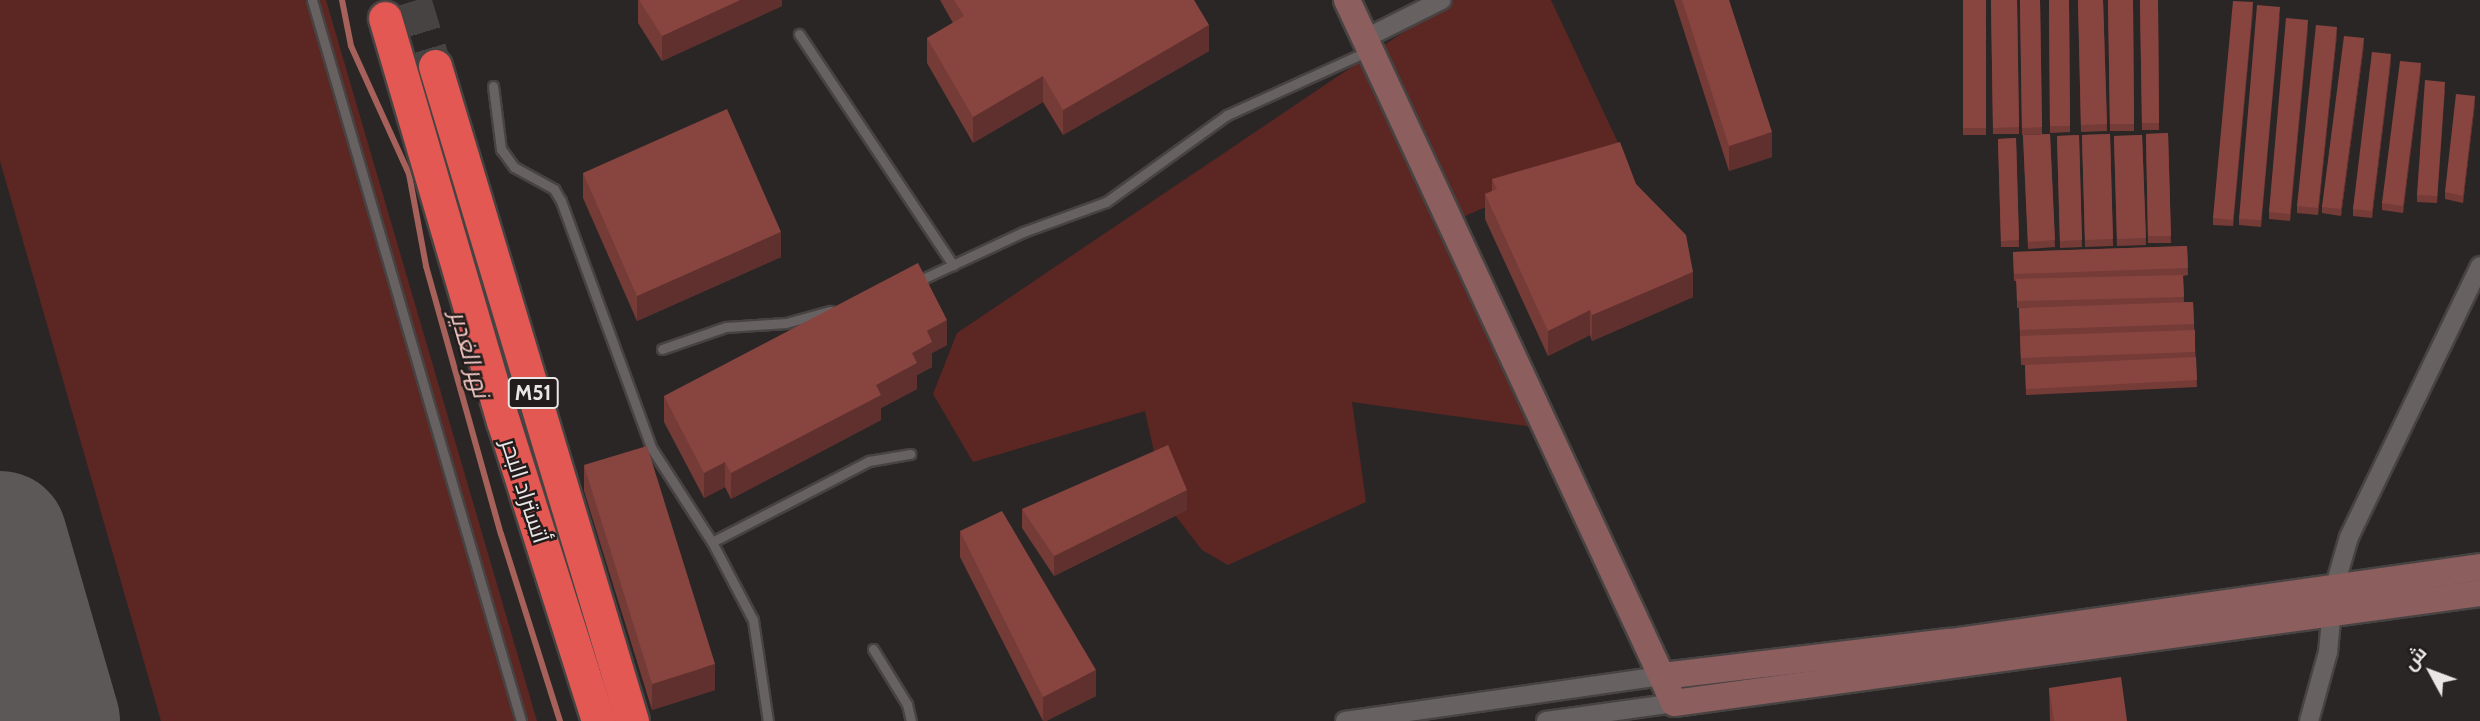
<!DOCTYPE html>
<meta charset="utf-8">
<style>
body{margin:0}
#map{position:relative;width:2480px;height:721px;overflow:hidden;background:#2b2626;font-family:Cabin,Cairo,sans-serif}
div>[style]{position:absolute}
.green>*{inset:0;background:#5c2623}
.stream>*{height:6px;margin:-3px;padding:0 3px;transform-origin:3px;border-radius:3px;background:#a7615b}
.runway>*{height:133px;margin:-66.5px;padding:0 66.5px;transform-origin:66.5px;border-radius:66.5px;background:#5c5857}
.highway-tunnel>*{height:33px;margin-top:-16.5px;transform-origin:0;background:repeating-linear-gradient(90deg,#484343 0 33px,transparent 0 50px)}
.roads{filter:drop-shadow(2px 0 #474342) drop-shadow(-2px 0 #474342) drop-shadow(0 2px #474342) drop-shadow(0 -2px #474342)}
.lane>*{height:9px;margin:-4.5px;padding:0 4.5px;transform-origin:4.5px;border-radius:4.5px;background:#676161}
.street>*{height:18px;margin:-9px;padding:0 9px;transform-origin:9px;border-radius:9px;background:#676161}
.secondary>*{height:26px;margin:-13px;padding:0 13px;transform-origin:13px;border-radius:13px;background:#8c5e5d}
.highway>*{height:33px;margin:-16.5px;padding:0 16.5px;transform-origin:16.5px;border-radius:16.5px;background:#e45853}
.wall>*{inset:0;background:#753b37}
.shaded-wall>*{inset:0;background:#5f302d}
.building>*{inset:0;background:#884540}
span{translate:-50% -50%;white-space:nowrap;text-align:center;line-height:1.15;-webkit-text-stroke:5px #221d1c;paint-order:stroke}
.shield-label span{padding:2px 5px;background:#221d1c;border:2px solid;border-radius:5px;-webkit-text-stroke-width:0}
.shield-label{font-size:21px;color:#e9e6e5;font-weight:700}
.street-label{font-size:23px;color:#e9e6e5}
.water-label{font-size:24px;color:#f1c7c2;font-style:italic}
.north{position:absolute;left:2396px;top:637px;width:70px;height:70px;-webkit-text-stroke:5px #221d1c;paint-order:stroke;rotate:311deg;font-size:19px;font-weight:700;line-height:28px;text-align:center;color:#e9e6e5}
.north::after{content:'';display:block;margin:auto;width:24px;height:32px;background:#e9e6e5;clip-path:polygon(50% 0,100% 100%,50% 72%,0 100%)}
</style>
<div id="map">
<div class="green">
<i style="clip-path:polygon(0 0,326px 0,537px 721px,161px 721px,0 161px)"></i>
<i style="clip-path:polygon(1451px 0,1551px 0,1621px 149px,1458px 219px,1554px 430px,1352px 402px,1366px 502px,1228px 565px,1202px 550px,1165px 502px,1145px 411px,973px 462px,933px 394px,957px 333px)"></i>
</div>
<div class="stream">
<i style="left:342px;top:0;width:47px;rotate:78.9deg"></i>
<i style="left:351px;top:46px;width:141px;rotate:65.6deg"></i>
<i style="left:409px;top:174px;width:94px;rotate:79.5deg"></i>
<i style="left:426px;top:266px;width:278px;rotate:74.4deg"></i>
<i style="left:501px;top:534px;width:196px;rotate:72.5deg"></i>
</div>
<div class="runway">
<i style="left:0;top:537px;width:191px;rotate:73.9deg"></i>
</div>
<div class="highway-tunnel">
<i style="left:415px;top:0;width:69px;rotate:73.1deg"></i>
</div>
<div class="roads">
<div class="lane">
<i style="left:312px;top:0;width:751px;rotate:73.83deg"></i>
<i style="left:799px;top:34px;width:278px;rotate:56.3deg"></i>
<i style="left:493px;top:86px;width:64px;rotate:82.8deg"></i>
<i style="left:501px;top:149px;width:22px;rotate:54deg"></i>
<i style="left:514px;top:167px;width:46px;rotate:28.8deg"></i>
<i style="left:554px;top:189px;width:14px;rotate:60deg"></i>
<i style="left:561px;top:201px;width:264px;rotate:69.9deg"></i>
<i style="left:652px;top:449px;width:111px;rotate:57.2deg"></i>
<i style="left:712px;top:542px;width:88px;rotate:62.3deg"></i>
<i style="left:753px;top:620px;width:102px;rotate:81.6deg"></i>
<i style="left:916px;top:282px;width:118px;rotate:-25deg"></i>
<i style="left:1023px;top:232px;width:88px;rotate:-19.9deg"></i>
<i style="left:1106px;top:202px;width:149px;rotate:-35.7deg"></i>
<i style="left:1227px;top:115px;width:155px;rotate:-24.4deg"></i>
<i style="left:662px;top:349px;width:68px;rotate:-19deg"></i>
<i style="left:726px;top:327px;width:60px;rotate:-3.8deg"></i>
<i style="left:786px;top:323px;width:46px;rotate:-15.3deg"></i>
<i style="left:712px;top:542px;width:177px;rotate:-27.3deg"></i>
<i style="left:869px;top:461px;width:42px;rotate:-9.7deg"></i>
<i style="left:873px;top:649px;width:65px;rotate:58.3deg"></i>
<i style="left:907px;top:704px;width:17px;rotate:77deg"></i>
</div>
<div class="street">
<i style="left:1364px;top:39px;width:87px;rotate:-26.6deg"></i>
<i style="left:1345px;top:721px;width:321px;rotate:-8.1deg"></i>
<i style="left:1546px;top:721px;width:129px;rotate:-8deg"></i>
<i style="left:2309px;top:721px;width:72px;rotate:-74.6deg"></i>
<i style="left:2328px;top:652px;width:63px;rotate:-84.6deg"></i>
<i style="left:2334px;top:589px;width:54px;rotate:-73.9deg"></i>
<i style="left:2349px;top:537px;width:301px;rotate:-64.2deg"></i>
</div>
<div class="secondary">
<i style="left:1347px;top:0;width:775px;rotate:65.05deg"></i>
<i style="left:1674px;top:703px;width:813px;rotate:-7.77deg"></i>
<i style="left:1663px;top:676px;width:289px;rotate:-6.8deg"></i>
<i style="left:1950px;top:642px;width:535px;rotate:-8.05deg"></i>
</div>
<div class="highway">
<i style="left:385px;top:18px;width:420px;rotate:73.7deg"></i>
<i style="left:503px;top:421px;width:315px;rotate:72.4deg"></i>
<i style="left:435px;top:66px;width:684px;rotate:73.26deg"></i>
</div>
</div>
<div class="wall">
<i style="clip-path:polygon(638px 0,782px 0,782px 6px,662px 61px,638px 23px)"></i>
<i style="clip-path:polygon(940px 0,1194px 0,1209px 51px,1063px 135px,1043px 102px,973px 143px,927px 63px,927px 38px,953px 23px)"></i>
<i style="clip-path:polygon(1674px 0,1729px 0,1772px 157px,1729px 171px)"></i>
<i style="clip-path:polygon(1963px 0,1986px 0,1986px 135px,1963px 135px)"></i>
<i style="clip-path:polygon(1991px 0,2017px 0,2019px 134px,1993px 134px)"></i>
<i style="clip-path:polygon(2020px 0,2040px 0,2042px 134px,2022px 135px)"></i>
<i style="clip-path:polygon(2049px 0,2069px 0,2070px 132px,2050px 133px)"></i>
<i style="clip-path:polygon(2078px 0,2103px 0,2107px 131px,2081px 132px)"></i>
<i style="clip-path:polygon(2108px 0,2133px 0,2134px 131px,2110px 131px)"></i>
<i style="clip-path:polygon(2140px 0,2158px 0,2159px 130px,2142px 130px)"></i>
<i style="clip-path:polygon(2253px 9px,2233px 226px,2213px 225px,2213px 218px)"></i>
<i style="clip-path:polygon(2280px 14px,2261px 227px,2239px 225px,2239px 219px)"></i>
<i style="clip-path:polygon(2308px 27px,2290px 221px,2269px 219px,2269px 212px)"></i>
<i style="clip-path:polygon(2337px 34px,2318px 215px,2297px 213px,2297px 206px)"></i>
<i style="clip-path:polygon(2364px 45px,2341px 216px,2322px 213px,2322px 207px)"></i>
<i style="clip-path:polygon(2391px 61px,2372px 218px,2353px 216px,2353px 209px)"></i>
<i style="clip-path:polygon(2421px 70px,2403px 213px,2382px 210px,2382px 203px)"></i>
<i style="clip-path:polygon(2445px 88px,2437px 203px,2417px 202px,2417px 195px)"></i>
<i style="clip-path:polygon(2475px 103px,2463px 203px,2445px 199px,2445px 192px)"></i>
<i style="clip-path:polygon(2168px 133px,2171px 243px,2148px 243px,2146px 134px)"></i>
<i style="clip-path:polygon(2050px 134px,2055px 247px,2028px 249px,2023px 135px)"></i>
<i style="clip-path:polygon(2110px 134px,2113px 246px,2085px 247px,2082px 135px)"></i>
<i style="clip-path:polygon(2079px 135px,2082px 247px,2060px 248px,2057px 136px)"></i>
<i style="clip-path:polygon(2142px 135px,2146px 245px,2117px 246px,2114px 136px)"></i>
<i style="clip-path:polygon(2016px 138px,2019px 247px,2001px 247px,1998px 139px)"></i>
<i style="clip-path:polygon(583px 173px,781px 257px,637px 321px,583px 198px)"></i>
<i style="clip-path:polygon(1492px 179px,1636px 184px,1693px 297px,1592px 341px,1590px 335px,1548px 356px,1485px 219px,1485px 194px,1492px 191px)"></i>
<i style="clip-path:polygon(2187px 246px,2188px 275px,2183px 276px,2184px 302px,2193px 302px,2197px 387px,2026px 395px,2025px 365px,2035px 365px,2021px 365px,2019px 308px,2032px 307px,2017px 308px,2017px 281px,2014px 281px,2013px 252px)"></i>
<i style="clip-path:polygon(947px 345px,932px 353px,932px 367px,917px 375px,917px 389px,881px 408px,881px 420px,731px 499px,725px 487px,704px 498px,664px 422px,664px 396px)"></i>
<i style="clip-path:polygon(584px 465px,715px 690px,652px 710px,584px 491px)"></i>
<i style="clip-path:polygon(1022px 509px,1187px 510px,1054px 576px,1022px 528px)"></i>
<i style="clip-path:polygon(960px 531px,1096px 696px,1046px 721px,1043px 721px,960px 557px)"></i>
<i style="clip-path:polygon(2049px 688px,2127px 721px,2050px 721px)"></i>
</div>
<div class="shaded-wall">
<i style="clip-path:polygon(740px 0,782px 0,782px 6px,662px 61px,662px 36px)"></i>
<i style="clip-path:polygon(2253px 2px,2253px 9px,2233px 226px,2233px 220px)"></i>
<i style="clip-path:polygon(2308px 20px,2308px 27px,2290px 221px,2290px 214px)"></i>
<i style="clip-path:polygon(1209px 25px,1209px 51px,1063px 135px,1063px 110px)"></i>
<i style="clip-path:polygon(2337px 27px,2337px 34px,2318px 215px,2318px 208px)"></i>
<i style="clip-path:polygon(2364px 38px,2364px 45px,2341px 216px,2341px 209px)"></i>
<i style="clip-path:polygon(2391px 54px,2391px 61px,2372px 218px,2372px 211px)"></i>
<i style="clip-path:polygon(2421px 63px,2421px 70px,2403px 213px,2403px 206px)"></i>
<i style="clip-path:polygon(1043px 76px,1043px 102px,973px 143px,973px 117px)"></i>
<i style="clip-path:polygon(2475px 96px,2475px 103px,2463px 203px,2463px 196px)"></i>
<i style="clip-path:polygon(1772px 132px,1772px 157px,1729px 171px,1729px 146px)"></i>
<i style="clip-path:polygon(781px 232px,781px 257px,637px 321px,637px 296px)"></i>
<i style="clip-path:polygon(1693px 272px,1693px 297px,1592px 341px,1592px 315px)"></i>
<i style="clip-path:polygon(1590px 310px,1590px 335px,1548px 356px,1548px 331px)"></i>
<i style="clip-path:polygon(947px 320px,947px 345px,932px 353px,932px 367px,917px 375px,917px 389px,881px 408px,881px 420px,731px 499px,731px 473px,876px 385px,912px 353px,927px 331px)"></i>
<i style="clip-path:polygon(725px 462px,725px 487px,704px 498px,704px 473px)"></i>
<i style="clip-path:polygon(1187px 490px,1187px 510px,1054px 576px,1054px 556px)"></i>
<i style="clip-path:polygon(715px 664px,715px 690px,652px 710px,652px 684px)"></i>
<i style="clip-path:polygon(1096px 670px,1096px 696px,1046px 721px,1043px 721px,1043px 697px)"></i>
</div>
<div class="building">
<i style="clip-path:polygon(639px 0,740px 0,662px 36px)"></i>
<i style="clip-path:polygon(954px 0,1194px 0,1209px 25px,1063px 110px,1043px 76px,973px 117px,927px 38px,964px 16px)"></i>
<i style="clip-path:polygon(1682px 0,1729px 0,1772px 132px,1729px 146px)"></i>
<i style="clip-path:polygon(1963px 0,1986px 0,1986px 128px,1963px 128px)"></i>
<i style="clip-path:polygon(1991px 0,2017px 0,2019px 127px,1993px 128px)"></i>
<i style="clip-path:polygon(2020px 0,2040px 0,2042px 127px,2022px 128px)"></i>
<i style="clip-path:polygon(2049px 0,2069px 0,2070px 126px,2050px 126px)"></i>
<i style="clip-path:polygon(2078px 0,2103px 0,2107px 124px,2081px 125px)"></i>
<i style="clip-path:polygon(2108px 0,2133px 0,2134px 124px,2110px 124px)"></i>
<i style="clip-path:polygon(2140px 0,2158px 0,2159px 123px,2142px 123px)"></i>
<i style="clip-path:polygon(2233px 1px,2253px 2px,2233px 220px,2213px 218px)"></i>
<i style="clip-path:polygon(2257px 5px,2280px 7px,2261px 220px,2239px 219px)"></i>
<i style="clip-path:polygon(2286px 18px,2308px 20px,2290px 214px,2269px 212px)"></i>
<i style="clip-path:polygon(2316px 25px,2337px 27px,2318px 208px,2297px 206px)"></i>
<i style="clip-path:polygon(2344px 36px,2364px 38px,2341px 209px,2322px 207px)"></i>
<i style="clip-path:polygon(2372px 52px,2391px 54px,2372px 211px,2353px 209px)"></i>
<i style="clip-path:polygon(2400px 61px,2421px 63px,2403px 206px,2382px 203px)"></i>
<i style="clip-path:polygon(2425px 80px,2445px 82px,2437px 196px,2417px 195px)"></i>
<i style="clip-path:polygon(2456px 94px,2475px 96px,2463px 196px,2445px 192px)"></i>
<i style="clip-path:polygon(727px 109px,781px 232px,637px 296px,583px 173px)"></i>
<i style="clip-path:polygon(2168px 133px,2171px 236px,2148px 236px,2146px 134px)"></i>
<i style="clip-path:polygon(2050px 134px,2055px 240px,2028px 242px,2023px 135px)"></i>
<i style="clip-path:polygon(2110px 134px,2113px 239px,2085px 240px,2082px 135px)"></i>
<i style="clip-path:polygon(2079px 135px,2082px 240px,2060px 241px,2057px 136px)"></i>
<i style="clip-path:polygon(2142px 135px,2146px 238px,2117px 239px,2114px 136px)"></i>
<i style="clip-path:polygon(2016px 138px,2019px 240px,2001px 241px,1998px 139px)"></i>
<i style="clip-path:polygon(1620px 142px,1636px 184px,1686px 235px,1693px 272px,1592px 315px,1590px 310px,1548px 331px,1485px 194px,1497px 189px,1492px 179px)"></i>
<i style="clip-path:polygon(2187px 246px,2188px 268px,2014px 274px,2013px 252px)"></i>
<i style="clip-path:polygon(918px 263px,947px 320px,927px 331px,932px 342px,912px 353px,917px 363px,876px 385px,881px 395px,731px 473px,725px 462px,704px 473px,664px 396px)"></i>
<i style="clip-path:polygon(2183px 275px,2184px 297px,2017px 301px,2016px 279px)"></i>
<i style="clip-path:polygon(2193px 302px,2194px 324px,2020px 330px,2019px 308px)"></i>
<i style="clip-path:polygon(2195px 330px,2195px 352px,2021px 358px,2020px 336px)"></i>
<i style="clip-path:polygon(2196px 357px,2197px 380px,2026px 389px,2025px 365px)"></i>
<i style="clip-path:polygon(1168px 445px,1187px 490px,1054px 556px,1022px 509px)"></i>
<i style="clip-path:polygon(647px 446px,715px 664px,652px 684px,584px 465px)"></i>
<i style="clip-path:polygon(1002px 511px,1096px 670px,1043px 697px,960px 531px)"></i>
<i style="clip-path:polygon(2121px 677px,2127px 721px,2054px 721px,2049px 688px)"></i>
</div>
<div class="shield-label">
<span style="left:533px;top:393px">M51</span>
</div>
<div class="street-label">
<span style="left:525px;top:491px;rotate:72deg">أتستراد البحر</span>
</div>
<div class="water-label">
<span style="left:470px;top:354px;rotate:74deg">نهر الغدير</span>
</div>
<div class="north">ش</div>
</div>
